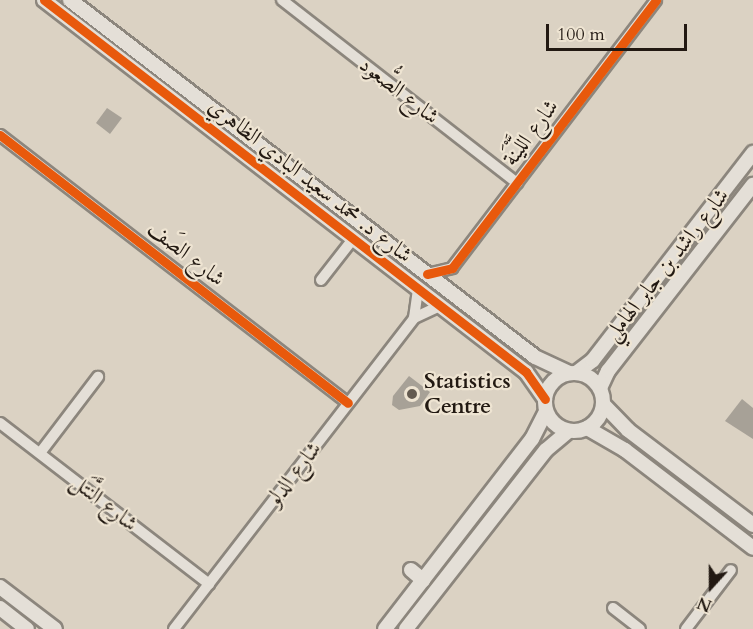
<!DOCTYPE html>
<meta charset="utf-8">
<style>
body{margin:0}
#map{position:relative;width:753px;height:629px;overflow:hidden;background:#dbd2c3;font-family:Cardo,Amiri,serif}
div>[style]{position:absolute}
.building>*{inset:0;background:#a7a197}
.roads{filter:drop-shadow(2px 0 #8c867d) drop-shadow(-2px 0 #8c867d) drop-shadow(0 2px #8c867d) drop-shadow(0 -2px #8c867d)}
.minor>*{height:10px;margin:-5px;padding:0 5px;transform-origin:5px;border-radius:5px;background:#e4dfd7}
.tertiary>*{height:14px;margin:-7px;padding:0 7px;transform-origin:7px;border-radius:7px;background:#e4dfd7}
.tertiary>.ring{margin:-7px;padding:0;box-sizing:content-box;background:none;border:14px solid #e4dfd7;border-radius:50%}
.cycleway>*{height:9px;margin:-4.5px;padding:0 4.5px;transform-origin:4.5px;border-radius:4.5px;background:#e8590c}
.dots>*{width:16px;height:16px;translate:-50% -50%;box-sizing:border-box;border:3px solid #eee4d2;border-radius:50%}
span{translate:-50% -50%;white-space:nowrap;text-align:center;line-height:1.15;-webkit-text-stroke:4.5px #eee4d2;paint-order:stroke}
.street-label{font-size:22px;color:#221912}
.poi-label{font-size:22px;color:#221912;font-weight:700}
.left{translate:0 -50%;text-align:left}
.north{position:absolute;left:681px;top:557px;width:60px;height:60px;-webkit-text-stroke:4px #eee4d2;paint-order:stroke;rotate:201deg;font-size:16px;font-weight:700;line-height:24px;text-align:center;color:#221912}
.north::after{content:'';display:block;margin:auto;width:21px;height:27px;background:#221912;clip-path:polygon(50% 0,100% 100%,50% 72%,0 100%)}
.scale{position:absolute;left:546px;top:24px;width:141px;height:27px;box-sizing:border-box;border:3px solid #221912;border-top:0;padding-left:8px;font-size:18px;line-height:21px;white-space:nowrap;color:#221912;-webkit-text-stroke:4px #eee4d2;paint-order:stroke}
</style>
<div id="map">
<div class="building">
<i style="clip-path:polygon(107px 108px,122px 118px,110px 134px,96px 123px)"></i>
<i style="clip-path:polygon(409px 376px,430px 392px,420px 406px,399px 410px,392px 405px,393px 396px)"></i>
<i style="clip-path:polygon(742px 399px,753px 408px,753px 439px,725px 421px)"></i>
</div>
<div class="roads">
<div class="minor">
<i style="left:282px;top:0;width:298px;rotate:37.9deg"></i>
<i style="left:0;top:135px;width:439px;rotate:37.6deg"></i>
<i style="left:427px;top:274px;width:26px;rotate:-13deg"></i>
<i style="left:452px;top:268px;width:337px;rotate:-52.7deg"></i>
<i style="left:321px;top:280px;width:52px;rotate:-52deg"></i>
<i style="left:414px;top:318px;width:29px;rotate:-25deg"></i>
<i style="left:0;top:423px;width:264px;rotate:37.6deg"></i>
<i style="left:40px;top:453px;width:96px;rotate:-52.7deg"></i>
<i style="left:613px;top:608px;width:34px;rotate:38deg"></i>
<i style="left:174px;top:629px;width:393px;rotate:-52.3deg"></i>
<i style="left:414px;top:318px;width:29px;rotate:-82deg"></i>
<i style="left:686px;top:629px;width:74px;rotate:-52.7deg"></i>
</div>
<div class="tertiary">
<i style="left:44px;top:0;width:609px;rotate:37.66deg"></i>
<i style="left:526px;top:372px;width:33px;rotate:55deg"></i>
<i style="left:70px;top:0;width:586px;rotate:37.51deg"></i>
<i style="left:535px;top:357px;width:38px;rotate:25deg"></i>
<i style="left:576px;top:373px;width:21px;rotate:-37deg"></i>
<i style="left:593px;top:360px;width:262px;rotate:-52.3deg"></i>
<i class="ring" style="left:545px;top:373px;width:44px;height:44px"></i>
<i style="left:600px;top:388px;width:19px;rotate:-65deg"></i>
<i style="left:608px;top:371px;width:236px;rotate:-52.1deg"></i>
<i style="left:603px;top:404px;width:36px;rotate:46deg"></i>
<i style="left:628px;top:430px;width:157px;rotate:37.2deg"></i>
<i style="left:587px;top:428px;width:44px;rotate:30.1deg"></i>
<i style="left:625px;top:450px;width:161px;rotate:37.4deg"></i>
<i style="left:411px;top:570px;width:16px;rotate:40deg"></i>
<i style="left:0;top:587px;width:69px;rotate:37.4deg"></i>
<i style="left:0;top:608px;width:34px;rotate:38deg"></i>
<i style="left:385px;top:629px;width:240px;rotate:-52.3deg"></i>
<i style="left:532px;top:439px;width:31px;rotate:-63deg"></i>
<i style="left:406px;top:629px;width:227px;rotate:-52deg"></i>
<i style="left:546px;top:450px;width:30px;rotate:-40deg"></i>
</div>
</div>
<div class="cycleway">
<i style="left:44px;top:0;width:609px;rotate:37.66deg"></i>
<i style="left:526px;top:372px;width:33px;rotate:55deg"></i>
<i style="left:0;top:135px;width:439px;rotate:37.6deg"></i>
<i style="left:427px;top:274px;width:26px;rotate:-13deg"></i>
<i style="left:452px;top:268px;width:337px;rotate:-52.7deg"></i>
</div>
<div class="dots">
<i style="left:412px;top:394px;background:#635a50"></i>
</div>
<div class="street-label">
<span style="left:399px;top:91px;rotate:38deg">شارع الصُّعود</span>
<span style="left:531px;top:133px;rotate:-53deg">شارع اللَّيْنَة</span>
<span style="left:310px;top:181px;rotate:38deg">شارع د. محمد سعيد البادي الظاهري</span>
<span style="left:186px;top:254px;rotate:38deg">شارع الصَف</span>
<span style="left:667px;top:265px;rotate:-52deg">شارع راشد بن جابر الهاملي</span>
<span style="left:294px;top:474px;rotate:-52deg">شارع الدلو</span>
<span style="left:104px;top:503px;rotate:38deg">شارع النَّتَل</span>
</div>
<div class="poi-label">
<span class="left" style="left:424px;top:394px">Statistics<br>Centre</span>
</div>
<div class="north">N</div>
<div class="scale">100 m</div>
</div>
